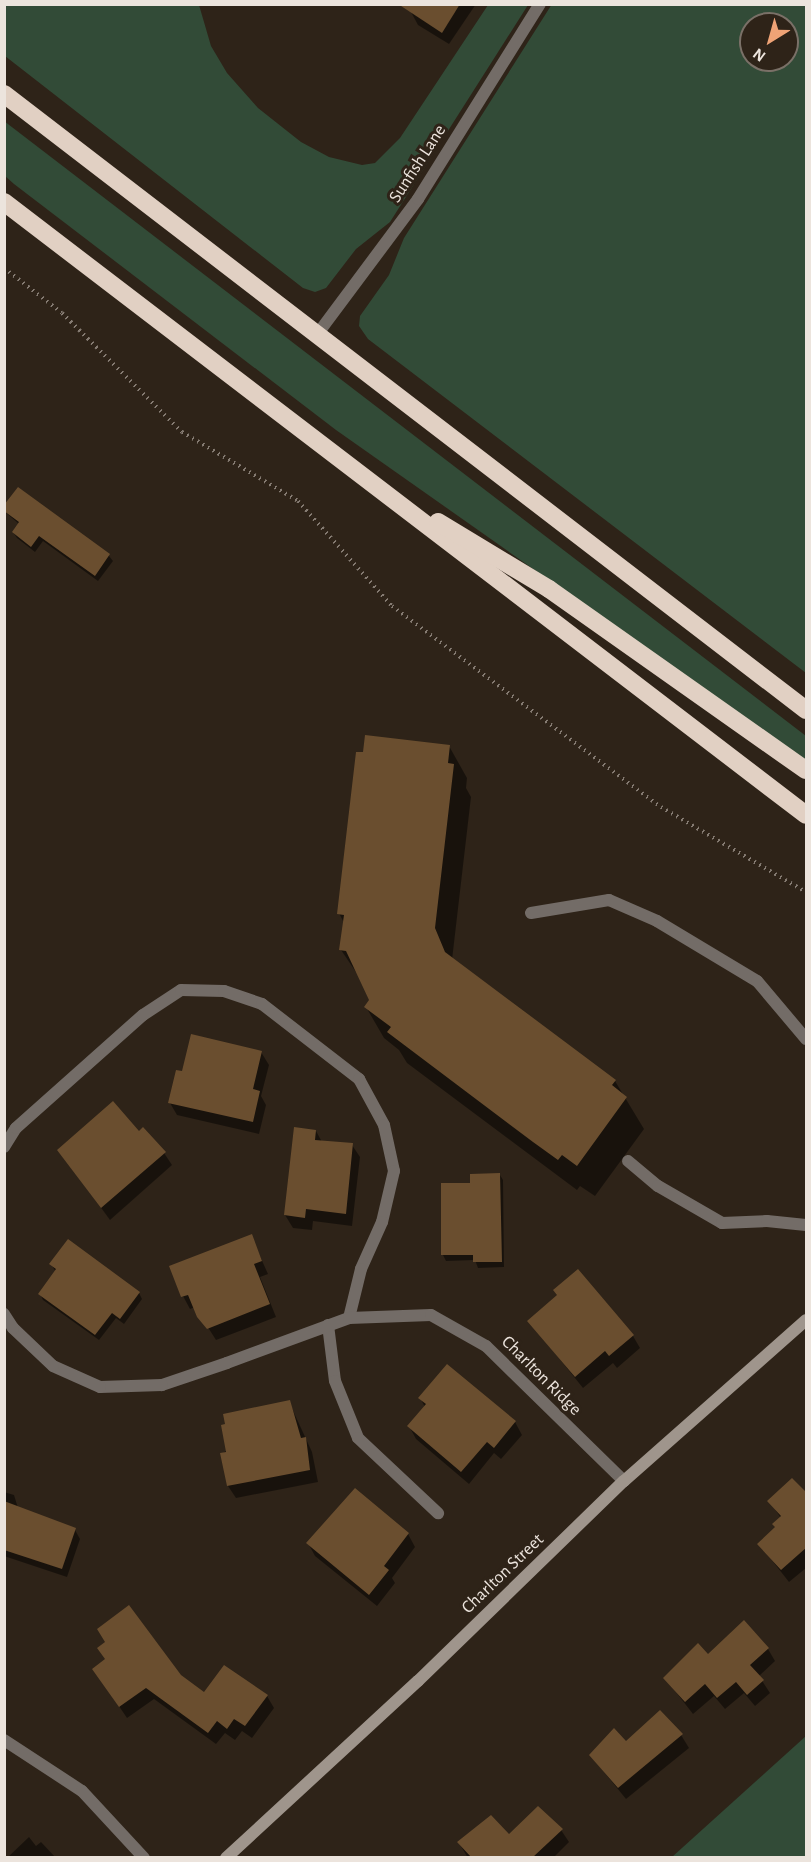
<!DOCTYPE html>
<style>
body{margin:0}
#map{position:relative;width:811px;height:1862px;overflow:hidden;background:#2e2318;font-family:"Alegreya Sans",sans-serif}
div>[style]{position:absolute}
.green>*{inset:0;background:#324b37}
.shadow>*{inset:0;background:#0007}
.building>*{inset:0;background:#6a4e2f}
.path>*{height:4px;margin-top:-2px;transform-origin:0;background:repeating-linear-gradient(90deg,#857b72 0 1.5px,transparent 0 6px)}
.lane>*{height:12px;margin:-6px;padding:0 6px;transform-origin:6px;border-radius:6px;background:#736c67}
.street>*{height:12px;margin:-6px;padding:0 6px;transform-origin:6px;border-radius:6px;background:#736c67}
.secondary>*{height:12px;margin:-6px;padding:0 6px;transform-origin:6px;border-radius:6px;background:#9f958c}
.highway>*{height:18px;margin:-9px;padding:0 9px;transform-origin:9px;border-radius:9px;background:#e1d0c3}
span{translate:-50% -50%;white-space:nowrap;text-align:center;line-height:1.15;-webkit-text-stroke:6px #2e2318;paint-order:stroke}
.street-label{font-size:18px;color:#ece4dd}
.frame{position:absolute;inset:0;border:6px solid #ece4dd;pointer-events:none}
.north{position:absolute;left:739px;top:12px;width:60px;height:60px;box-sizing:border-box;background:#2e2318;border:2px solid #7a7067;border-radius:50%;rotate:217deg;font-size:16px;font-weight:700;line-height:24px;text-align:center;color:#ece4dd}
.north::after{content:'';display:block;margin:auto;width:21px;height:27px;background:#efa376;clip-path:polygon(50% 0,100% 100%,50% 72%,0 100%)}
</style>
<div id="map">
<div class="green">
<i style="clip-path:polygon(evenodd,552px 4px,806px 5px,806px 673px,368px 339px,359px 326px,360px 316px,389px 275px,404px 238px,552px 4px,751px 24px,787px 24px,787px 60px,751px 60px,751px 24px)"></i>
<i style="clip-path:polygon(4px 5px,199px 5px,211px 46px,227px 73px,258px 108px,301px 142px,329px 157px,362px 165px,375px 163px,400px 138px,488px 5px,528px 5px,390px 222px,356px 249px,326px 288px,315px 292px,303px 288px,5px 56px)"></i>
<i style="clip-path:polygon(4px 121px,806px 736px,806px 761px,336px 430px,14px 184px,5px 176px)"></i>
<i style="clip-path:polygon(806px 1736px,806px 1857px,672px 1857px)"></i>
</div>
<div class="shadow">
<i style="clip-path:polygon(414px 4px,476px 4px,449px 44px,418px 25px,411px 12px)"></i>
<i style="clip-path:polygon(18px 489px,109px 556px,113px 561px,98px 581px,43px 541px,35px 552px,17px 538px,13px 532px,19px 524px,4px 511px)"></i>
<i style="clip-path:polygon(449px 746px,467px 778px,466px 788px,471px 797px,452px 960px,615px 1081px,644px 1129px,595px 1196px,580px 1186px,577px 1190px,407px 1063px,399px 1050px,384px 1038px,366px 1007px,371px 1000px,362px 981px,341px 950px,344px 923px,339px 913px)"></i>
<i style="clip-path:polygon(261px 1052px,269px 1065px,261px 1096px,266px 1105px,259px 1134px,177px 1115px,170px 1103px)"></i>
<i style="clip-path:polygon(316px 1131px,322px 1142px,352px 1145px,360px 1157px,352px 1226px,313px 1221px,312px 1230px,293px 1228px,285px 1215px)"></i>
<i style="clip-path:polygon(139px 1133px,164px 1153px,172px 1165px,110px 1220px,59px 1150px)"></i>
<i style="clip-path:polygon(500px 1175px,503px 1180px,504px 1267px,478px 1268px,475px 1260px,446px 1261px,443px 1255px,472px 1185px)"></i>
<i style="clip-path:polygon(251px 1236px,268px 1274px,260px 1277px,276px 1317px,216px 1340px,195px 1307px,190px 1309px,183px 1296px)"></i>
<i style="clip-path:polygon(51px 1264px,139px 1293px,142px 1299px,124px 1324px,116px 1318px,99px 1340px,43px 1300px,40px 1294px,56px 1272px)"></i>
<i style="clip-path:polygon(529px 1321px,633px 1336px,640px 1348px,617px 1368px,613px 1363px,583px 1388px)"></i>
<i style="clip-path:polygon(420px 1398px,515px 1422px,522px 1435px,501px 1459px,494px 1453px,469px 1484px,416px 1439px,409px 1426px,425px 1407px)"></i>
<i style="clip-path:polygon(289px 1402px,312px 1452px,318px 1482px,236px 1498px,228px 1486px,222px 1454px)"></i>
<i style="clip-path:polygon(4px 1492px,14px 1495px,18px 1508px,75px 1530px,80px 1539px,67px 1577px,4px 1556px)"></i>
<i style="clip-path:polygon(806px 1496px,806px 1568px,789px 1582px,759px 1544px,776px 1528px,781px 1518px,769px 1501px)"></i>
<i style="clip-path:polygon(408px 1534px,415px 1547px,392px 1578px,395px 1583px,377px 1606px,315px 1556px,308px 1543px)"></i>
<i style="clip-path:polygon(99px 1648px,204px 1694px,267px 1696px,274px 1708px,252px 1738px,242px 1731px,235px 1740px,225px 1733px,216px 1744px,154px 1699px,127px 1718px,94px 1669px,106px 1660px)"></i>
<i style="clip-path:polygon(768px 1649px,775px 1661px,759px 1676px,770px 1693px,755px 1706px,744px 1693px,725px 1709px,714px 1696px,693px 1714px,665px 1678px,708px 1656px)"></i>
<i style="clip-path:polygon(681px 1735px,689px 1748px,626px 1799px,591px 1756px,626px 1743px)"></i>
<i style="clip-path:polygon(561px 1830px,569px 1842px,553px 1858px,468px 1858px,459px 1843px)"></i>
<i style="clip-path:polygon(29px 1837px,36px 1846px,41px 1842px,56px 1858px,7px 1858px)"></i>
</div>
<div class="building">
<i style="clip-path:polygon(398px 4px,460px 4px,442px 33px)"></i>
<i style="clip-path:polygon(18px 487px,110px 554px,95px 576px,39px 536px,31px 547px,12px 532px,19px 522px,4px 511px,4px 505px)"></i>
<i style="clip-path:polygon(365px 735px,450px 745px,448px 763px,454px 764px,435px 928px,445px 952px,616px 1080px,612px 1085px,627px 1097px,577px 1166px,562px 1155px,558px 1160px,533px 1142px,387px 1032px,391px 1027px,364px 1007px,369px 1000px,346px 951px,339px 950px,344px 915px,337px 914px,356px 752px,363px 752px)"></i>
<i style="clip-path:polygon(191px 1034px,262px 1051px,253px 1089px,260px 1091px,253px 1122px,168px 1103px,176px 1070px,182px 1071px)"></i>
<i style="clip-path:polygon(113px 1101px,139px 1131px,143px 1127px,166px 1152px,101px 1208px,57px 1150px)"></i>
<i style="clip-path:polygon(294px 1127px,316px 1130px,315px 1140px,353px 1143px,346px 1214px,306px 1209px,305px 1218px,284px 1215px)"></i>
<i style="clip-path:polygon(500px 1173px,502px 1262px,473px 1262px,473px 1255px,441px 1255px,441px 1183px,470px 1183px,470px 1174px)"></i>
<i style="clip-path:polygon(252px 1234px,262px 1261px,254px 1264px,270px 1304px,207px 1329px,197px 1317px,188px 1295px,181px 1297px,169px 1266px)"></i>
<i style="clip-path:polygon(68px 1239px,140px 1292px,120px 1319px,112px 1313px,95px 1335px,38px 1294px,56px 1269px,49px 1264px)"></i>
<i style="clip-path:polygon(578px 1269px,634px 1335px,609px 1356px,605px 1351px,575px 1377px,527px 1321px,557px 1295px,553px 1290px)"></i>
<i style="clip-path:polygon(447px 1364px,516px 1421px,494px 1448px,487px 1442px,461px 1472px,407px 1426px,426px 1404px,418px 1398px)"></i>
<i style="clip-path:polygon(290px 1400px,301px 1438px,306px 1437px,310px 1470px,227px 1486px,220px 1453px,226px 1452px,221px 1425px,225px 1424px,223px 1414px)"></i>
<i style="clip-path:polygon(792px 1478px,807px 1493px,807px 1547px,781px 1570px,757px 1544px,775px 1527px,772px 1524px,781px 1516px,767px 1501px)"></i>
<i style="clip-path:polygon(355px 1488px,409px 1533px,384px 1566px,389px 1570px,369px 1595px,306px 1543px)"></i>
<i style="clip-path:polygon(4px 1501px,76px 1528px,62px 1569px,4px 1550px)"></i>
<i style="clip-path:polygon(129px 1605px,181px 1675px,204px 1692px,224px 1665px,268px 1695px,245px 1726px,234px 1719px,227px 1729px,217px 1721px,208px 1733px,146px 1688px,119px 1707px,92px 1669px,105px 1659px,97px 1648px,105px 1642px,97px 1629px)"></i>
<i style="clip-path:polygon(744px 1620px,769px 1648px,750px 1665px,764px 1680px,747px 1695px,736px 1682px,717px 1698px,705px 1684px,685px 1702px,663px 1678px,698px 1643px,708px 1654px)"></i>
<i style="clip-path:polygon(660px 1710px,683px 1734px,618px 1788px,589px 1755px,614px 1728px,626px 1741px)"></i>
<i style="clip-path:polygon(538px 1806px,563px 1829px,533px 1857px,471px 1857px,457px 1842px,491px 1815px,509px 1834px)"></i>
</div>
<div class="path">
<i style="left:4px;top:268px;width:73px;rotate:37.8deg"></i>
<i style="left:62px;top:313px;width:169px;rotate:44.8deg"></i>
<i style="left:182px;top:432px;width:135px;rotate:30.7deg"></i>
<i style="left:298px;top:501px;width:141px;rotate:48.2deg"></i>
<i style="left:392px;top:606px;width:336px;rotate:36.8deg"></i>
<i style="left:661px;top:807px;width:168px;rotate:30.4deg"></i>
</div>
<div class="lane">
<i style="left:531px;top:913px;width:79px;rotate:-9.5deg"></i>
<i style="left:609px;top:900px;width:52px;rotate:23.6deg"></i>
<i style="left:657px;top:921px;width:117px;rotate:31deg"></i>
<i style="left:757px;top:981px;width:76px;rotate:49.8deg"></i>
<i style="left:628px;top:1161px;width:39px;rotate:40deg"></i>
<i style="left:658px;top:1186px;width:74px;rotate:30deg"></i>
<i style="left:722px;top:1223px;width:45px;rotate:-2.5deg"></i>
<i style="left:767px;top:1221px;width:39px;rotate:6deg"></i>
<i style="left:328px;top:1325px;width:56px;rotate:82.9deg"></i>
<i style="left:335px;top:1381px;width:61px;rotate:68deg"></i>
<i style="left:358px;top:1438px;width:110px;rotate:43.2deg"></i>
</div>
<div class="street">
<i style="left:316px;top:336px;width:171px;rotate:-53.3deg"></i>
<i style="left:418px;top:199px;width:230px;rotate:-58deg"></i>
<i style="left:4px;top:1147px;width:22px;rotate:-58deg"></i>
<i style="left:16px;top:1128px;width:170px;rotate:-41.7deg"></i>
<i style="left:143px;top:1015px;width:45px;rotate:-33.3deg"></i>
<i style="left:181px;top:990px;width:43px;rotate:1.3deg"></i>
<i style="left:224px;top:991px;width:40px;rotate:18.9deg"></i>
<i style="left:262px;top:1004px;width:123px;rotate:37.7deg"></i>
<i style="left:359px;top:1079px;width:52px;rotate:61.5deg"></i>
<i style="left:384px;top:1125px;width:47px;rotate:77.7deg"></i>
<i style="left:394px;top:1171px;width:52px;rotate:103.2deg"></i>
<i style="left:382px;top:1222px;width:51px;rotate:114.1deg"></i>
<i style="left:361px;top:1269px;width:50px;rotate:103.8deg"></i>
<i style="left:349px;top:1318px;width:130px;rotate:159.8deg"></i>
<i style="left:227px;top:1363px;width:69px;rotate:161.3deg"></i>
<i style="left:162px;top:1385px;width:62px;rotate:178.2deg"></i>
<i style="left:100px;top:1387px;width:51px;rotate:-155.9deg"></i>
<i style="left:53px;top:1366px;width:55px;rotate:-136.5deg"></i>
<i style="left:13px;top:1328px;width:17px;rotate:-123deg"></i>
<i style="left:349px;top:1318px;width:82px;rotate:-2.1deg"></i>
<i style="left:431px;top:1315px;width:63px;rotate:29.4deg"></i>
<i style="left:486px;top:1346px;width:193px;rotate:44.4deg"></i>
<i style="left:4px;top:1740px;width:93px;rotate:33.2deg"></i>
<i style="left:82px;top:1791px;width:91px;rotate:47.2deg"></i>
</div>
<div class="secondary">
<i style="left:226px;top:1858px;width:261px;rotate:-42.7deg"></i>
<i style="left:418px;top:1681px;width:287px;rotate:-44.2deg"></i>
<i style="left:624px;top:1481px;width:243px;rotate:-41.5deg"></i>
</div>
<div class="highway">
<i style="left:4px;top:94px;width:1011px;rotate:37.53deg"></i>
<i style="left:4px;top:202px;width:1009px;rotate:37.39deg"></i>
<i style="left:438px;top:522px;width:130px;rotate:31.1deg"></i>
<i style="left:549px;top:589px;width:314px;rotate:35.2deg"></i>
</div>
<div class="street-label">
<span style="left:418px;top:164px;rotate:-57deg">Sunfish Lane</span>
<span style="left:541px;top:1376px;rotate:45deg">Charlton Ridge</span>
<span style="left:503px;top:1574px;rotate:-44deg">Charlton Street</span>
</div>
<div class="frame"></div>
<div class="north">N</div>
</div>
